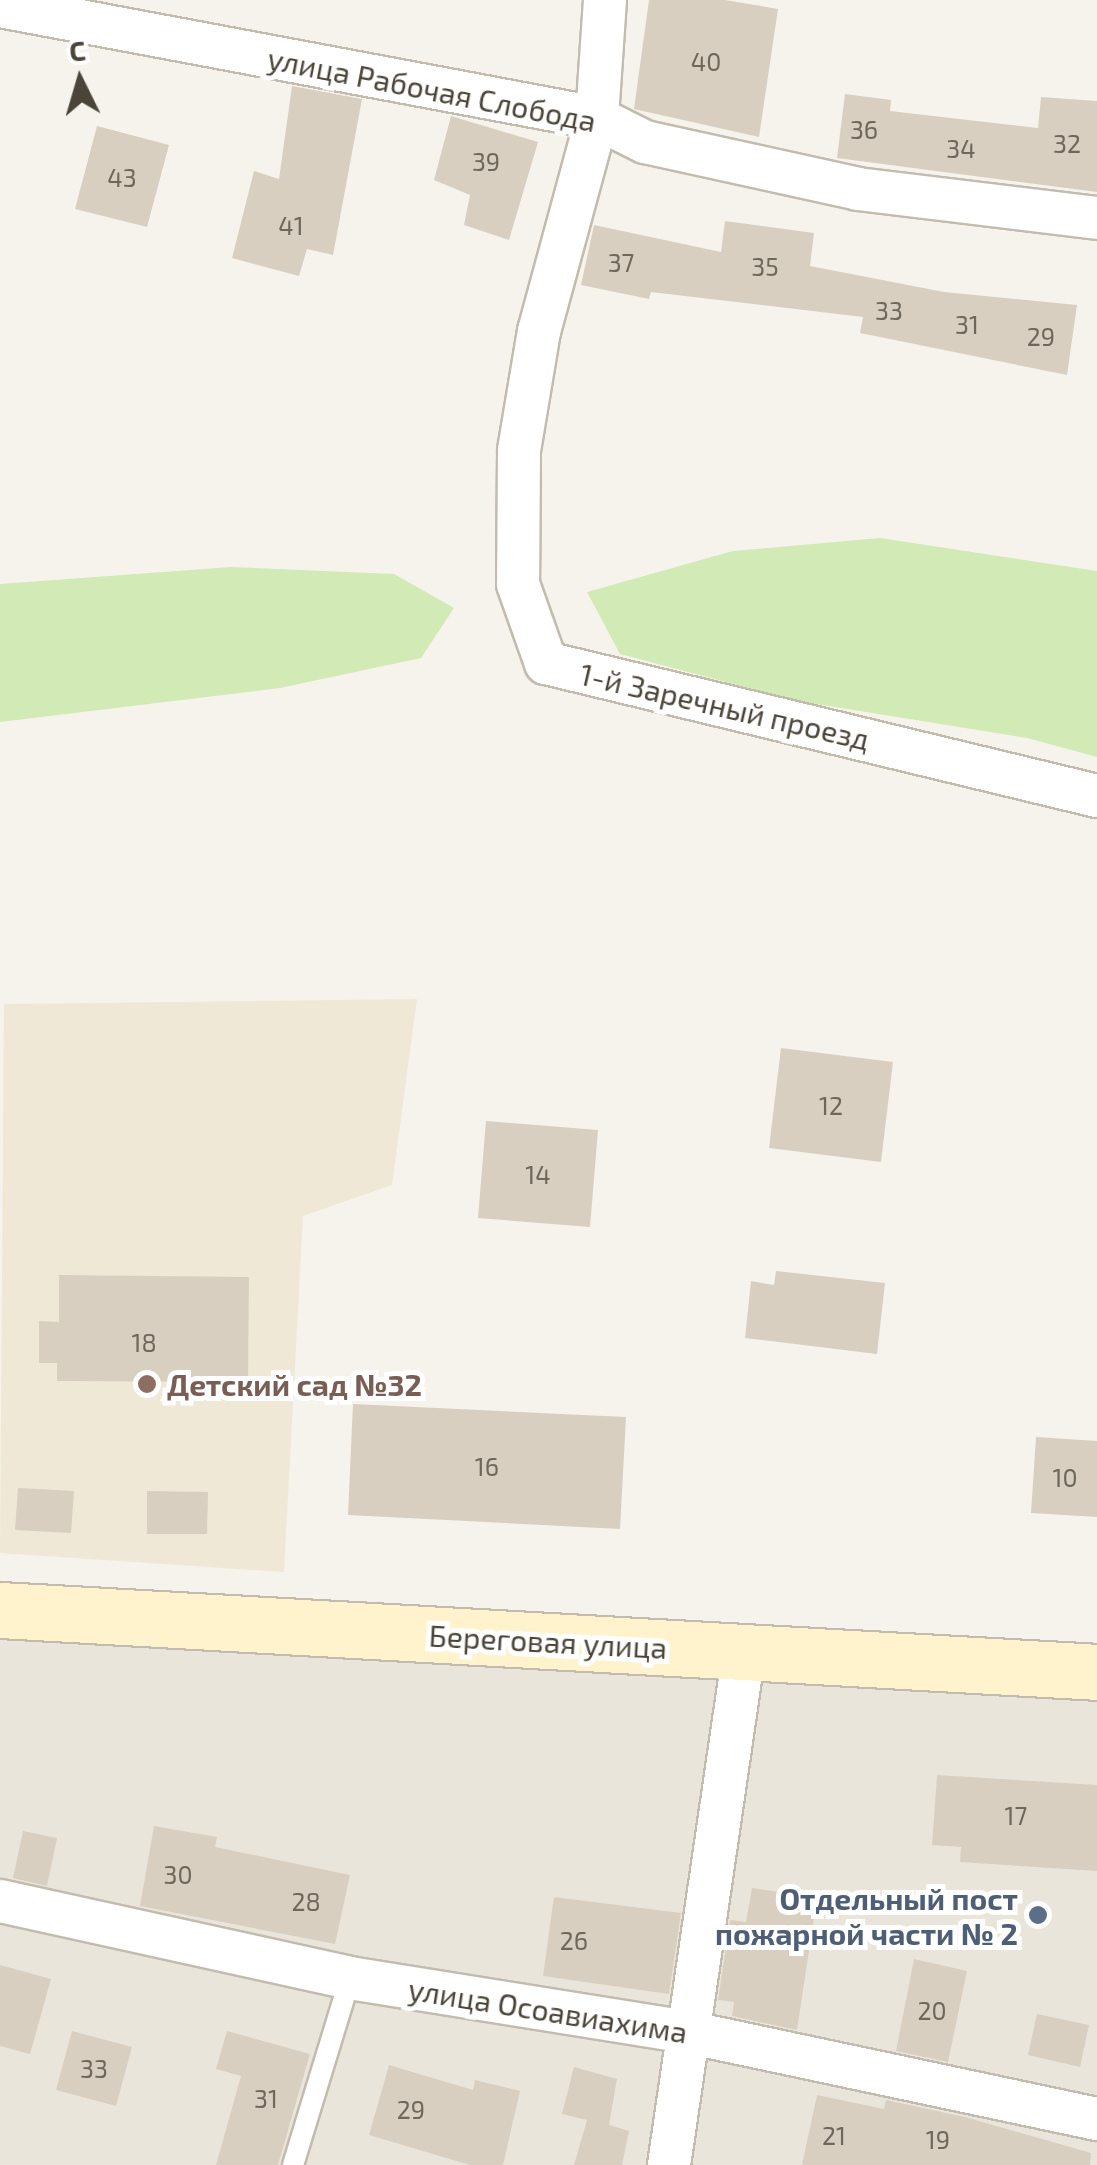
<!DOCTYPE html>
<meta charset="utf-8">
<style>
body{margin:0}
#map{position:relative;width:1097px;height:2165px;overflow:hidden;background:#f6f3ec;font-family:"Exo 2",sans-serif}
div>[style]{position:absolute}
.residential>*{inset:0;background:#eae5da}
.education>*{inset:0;background:#efe8d6}
.green>*{inset:0;background:#d2eab5}
.building>*{inset:0;background:#d8cfc1}
.roads{filter:drop-shadow(2px 0 #c2bbae) drop-shadow(-2px 0 #c2bbae) drop-shadow(0 2px #c2bbae) drop-shadow(0 -2px #c2bbae)}
.lane>*{height:20px;margin:-10px;padding:0 10px;transform-origin:10px;border-radius:10px;background:#fff}
.street>*{height:42px;margin:-21px;padding:0 21px;transform-origin:21px;border-radius:21px;background:#fff}
.secondary>*{height:55px;margin:-27.5px;padding:0 27.5px;transform-origin:27.5px;border-radius:27.5px;background:#fff3cd}
.dots>*{width:28px;height:28px;translate:-50% -50%;box-sizing:border-box;border:5px solid #fff;border-radius:50%}
span{translate:-50% -50%;white-space:nowrap;text-align:center;line-height:1.15;-webkit-text-stroke:10px #fff;paint-order:stroke}
.number-label{font-size:25px;color:#6e675b}
.number-label span{-webkit-text-stroke-width:0}
.street-label{font-size:30px;color:#4b4439}
.education-label{font-size:30px;color:#785e54;font-weight:700}
.left{translate:0 -50%;text-align:left}
.service-label{font-size:30px;color:#4e5e75;font-weight:700}
.right{translate:-100% -50%;text-align:right}
.north{position:absolute;left:30px;top:30px;width:100px;height:100px;-webkit-text-stroke:8px #fff;paint-order:stroke;rotate:355deg;font-size:28px;font-weight:700;line-height:40px;text-align:center;color:#4b4439}
.north::after{content:'';display:block;margin:auto;width:35px;height:45px;background:#4b4439;clip-path:polygon(50% 0,100% 100%,50% 72%,0 100%)}
</style>
<div id="map">
<div class="residential">
<i style="clip-path:polygon(0 1627px,1097px 1686px,1097px 2165px,0 2165px)"></i>
</div>
<div class="education">
<i style="clip-path:polygon(417px 999px,392px 1185px,303px 1216px,284px 1572px,0 1553px,4px 1004px)"></i>
</div>
<div class="green">
<i style="clip-path:polygon(880px 538px,1097px 571px,1097px 757px,1027px 738px,798px 701px,620px 654px,587px 592px,733px 551px)"></i>
<i style="clip-path:polygon(231px 567px,394px 574px,454px 608px,421px 658px,280px 688px,0 722px,0 584px)"></i>
</div>
<div class="building">
<i style="clip-path:polygon(649px 0,725px 0,778px 9px,759px 137px,634px 109px)"></i>
<i style="clip-path:polygon(292px 86px,362px 99px,333px 255px,307px 249px,299px 276px,232px 258px,254px 171px,279px 179px)"></i>
<i style="clip-path:polygon(845px 94px,891px 100px,890px 111px,1038px 128px,1041px 97px,1097px 101px,1097px 192px,837px 158px)"></i>
<i style="clip-path:polygon(451px 116px,538px 142px,509px 240px,464px 225px,470px 195px,434px 180px)"></i>
<i style="clip-path:polygon(97px 126px,169px 145px,147px 227px,75px 209px)"></i>
<i style="clip-path:polygon(725px 221px,814px 233px,810px 266px,944px 292px,1077px 305px,1067px 375px,860px 333px,863px 317px,651px 292px,649px 299px,581px 285px,594px 225px,721px 252px)"></i>
<i style="clip-path:polygon(781px 1048px,893px 1062px,881px 1162px,769px 1148px)"></i>
<i style="clip-path:polygon(486px 1121px,598px 1130px,590px 1227px,478px 1218px)"></i>
<i style="clip-path:polygon(776px 1271px,885px 1283px,877px 1354px,745px 1338px,751px 1281px,774px 1285px)"></i>
<i style="clip-path:polygon(59px 1275px,249px 1277px,248px 1382px,57px 1381px,57px 1363px,39px 1363px,39px 1321px,59px 1322px)"></i>
<i style="clip-path:polygon(353px 1404px,626px 1417px,620px 1529px,348px 1515px)"></i>
<i style="clip-path:polygon(1036px 1437px,1097px 1441px,1097px 1517px,1031px 1513px)"></i>
<i style="clip-path:polygon(18px 1488px,74px 1491px,71px 1533px,15px 1530px)"></i>
<i style="clip-path:polygon(147px 1491px,208px 1492px,207px 1534px,147px 1534px)"></i>
<i style="clip-path:polygon(937px 1775px,1097px 1785px,1097px 1871px,960px 1862px,961px 1847px,932px 1845px)"></i>
<i style="clip-path:polygon(154px 1826px,217px 1837px,215px 1847px,350px 1875px,335px 1944px,140px 1906px)"></i>
<i style="clip-path:polygon(23px 1831px,57px 1838px,47px 1886px,13px 1878px)"></i>
<i style="clip-path:polygon(752px 1888px,817px 1898px,797px 2030px,732px 2016px,734px 2002px,718px 2000px,730px 1920px,746px 1922px)"></i>
<i style="clip-path:polygon(554px 1897px,681px 1913px,669px 1994px,543px 1976px)"></i>
<i style="clip-path:polygon(914px 1959px,967px 1971px,948px 2062px,896px 2051px)"></i>
<i style="clip-path:polygon(0 1965px,51px 1979px,30px 2054px,0 2046px)"></i>
<i style="clip-path:polygon(1037px 2014px,1089px 2025px,1080px 2067px,1028px 2055px)"></i>
<i style="clip-path:polygon(72px 2031px,132px 2047px,116px 2106px,56px 2090px)"></i>
<i style="clip-path:polygon(227px 2031px,310px 2054px,278px 2165px,216px 2165px,241px 2076px,216px 2069px)"></i>
<i style="clip-path:polygon(389px 2065px,473px 2090px,475px 2080px,520px 2091px,503px 2165px,470px 2165px,369px 2135px)"></i>
<i style="clip-path:polygon(574px 2067px,617px 2079px,609px 2125px,629px 2131px,622px 2165px,574px 2165px,587px 2120px,562px 2114px)"></i>
<i style="clip-path:polygon(817px 2095px,884px 2109px,886px 2100px,965px 2117px,1091px 2153px,1090px 2165px,802px 2165px)"></i>
</div>
<div class="roads">
<div class="lane">
<i style="left:293px;top:2165px;width:195px;rotate:-73deg"></i>
</div>
<div class="street">
<i style="left:605px;top:0;width:118px;rotate:93.9deg"></i>
<i style="left:597px;top:118px;width:221px;rotate:105.2deg"></i>
<i style="left:539px;top:331px;width:122px;rotate:99.5deg"></i>
<i style="left:519px;top:451px;width:133px;rotate:90.4deg"></i>
<i style="left:518px;top:584px;width:84px;rotate:70.5deg"></i>
<i style="left:546px;top:663px;width:567px;rotate:13.57deg"></i>
<i style="left:0;top:6px;width:607px;rotate:10.63deg"></i>
<i style="left:597px;top:118px;width:54px;rotate:26.6deg"></i>
<i style="left:645px;top:142px;width:218px;rotate:12.4deg"></i>
<i style="left:858px;top:189px;width:241px;rotate:6.9deg"></i>
<i style="left:0;top:1901px;width:358px;rotate:12.4deg"></i>
<i style="left:350px;top:1978px;width:346px;rotate:9.1deg"></i>
<i style="left:692px;top:2033px;width:414px;rotate:12deg"></i>
<i style="left:669px;top:2165px;width:518px;rotate:-81.68deg"></i>
</div>
<div class="secondary">
<i style="left:0;top:1610px;width:1099px;rotate:3.23deg"></i>
</div>
</div>
<div class="dots">
<i style="left:147px;top:1384px;background:#8d6e63"></i>
<i style="left:1038px;top:1915px;background:#5c6f8a"></i>
</div>
<div class="number-label">
<span style="left:706px;top:61px">40</span>
<span style="left:864px;top:129px">36</span>
<span style="left:1067px;top:143px">32</span>
<span style="left:961px;top:148px">34</span>
<span style="left:486px;top:161px">39</span>
<span style="left:122px;top:177px">43</span>
<span style="left:291px;top:225px">41</span>
<span style="left:621px;top:262px">37</span>
<span style="left:765px;top:266px">35</span>
<span style="left:889px;top:310px">33</span>
<span style="left:967px;top:324px">31</span>
<span style="left:1041px;top:336px">29</span>
<span style="left:831px;top:1105px">12</span>
<span style="left:538px;top:1174px">14</span>
<span style="left:144px;top:1342px">18</span>
<span style="left:487px;top:1466px">16</span>
<span style="left:1065px;top:1477px">10</span>
<span style="left:1016px;top:1815px">17</span>
<span style="left:178px;top:1874px">30</span>
<span style="left:306px;top:1901px">28</span>
<span style="left:574px;top:1940px">26</span>
<span style="left:932px;top:2010px">20</span>
<span style="left:94px;top:2068px">33</span>
<span style="left:266px;top:2098px">31</span>
<span style="left:411px;top:2109px">29</span>
<span style="left:834px;top:2135px">21</span>
<span style="left:938px;top:2139px">19</span>
</div>
<div class="street-label">
<span style="left:432px;top:89px;rotate:11deg">улица Рабочая Слобода</span>
<span style="left:725px;top:706px;rotate:13deg">1-й Заречный проезд</span>
<span style="left:548px;top:1641px;rotate:3deg">Береговая улица</span>
<span style="left:548px;top:2010px;rotate:9deg">улица Осоавиахима</span>
</div>
<div class="education-label">
<span class="left" style="left:167px;top:1384px">Детский сад №32</span>
</div>
<div class="service-label">
<span class="right" style="left:1018px;top:1915px">Отдельный пост<br>пожарной части № 2</span>
</div>
<div class="north">С</div>
</div>
